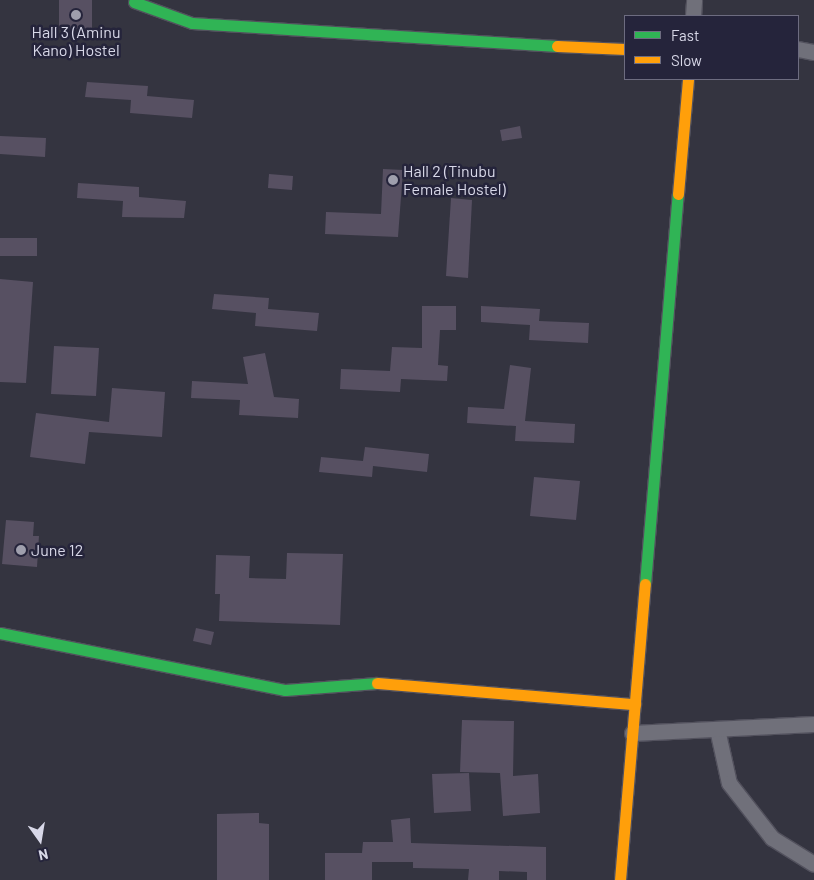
<!DOCTYPE html>
<style>
body{margin:0}
#map{position:relative;width:814px;height:880px;overflow:hidden;background:#343440;font-family:Barlow,sans-serif}
div>[style]{position:absolute}
.building>*{inset:0;background:#575062}
.roads{filter:drop-shadow(1px 0 #52515d) drop-shadow(-1px 0 #52515d) drop-shadow(0 1px #52515d) drop-shadow(0 -1px #52515d)}
.street>*{height:15px;margin:-7.5px;padding:0 7.5px;transform-origin:7.5px;border-radius:7.5px;background:#70707a}
.fast>*{height:11px;margin:-5.5px;padding:0 5.5px;transform-origin:5.5px;border-radius:5.5px;background:#30b455}
.slow>*{height:11px;margin:-5.5px;padding:0 5.5px;transform-origin:5.5px;border-radius:5.5px;background:#ff9f0a}
.dots>*{width:14px;height:14px;translate:-50% -50%;box-sizing:border-box;border:2px solid #25243b;border-radius:50%}
span{translate:-50% -50%;white-space:nowrap;text-align:center;line-height:1.15;-webkit-text-stroke:5px #25243b;paint-order:stroke}
.poi-label{font-size:16px;color:#d8d8e8}
.left{translate:0 -50%;text-align:left}
.legend{position:absolute;left:624px;top:15px;width:175px;height:65px;box-sizing:border-box;background:#25243b;border:1px solid #6d6c80;margin:0;padding:6px 9px;list-style:none;font-size:15px;color:#d8d8e8}
.legend li{display:flex;align-items:center;gap:10px;height:25px}
.legend b{width:25px;border:1px solid #6d6c80}
.north{position:absolute;left:15px;top:815px;width:50px;height:50px;-webkit-text-stroke:4px #25243b;paint-order:stroke;rotate:167deg;font-size:14px;font-weight:700;line-height:20px;text-align:center;color:#d8d8e8}
.north::after{content:'';display:block;margin:auto;width:18px;height:22px;background:#d8d8e8;clip-path:polygon(50% 0,100% 100%,50% 72%,0 100%)}
</style>
<div id="map">
<div class="building">
<i style="clip-path:polygon(59px 0,92px 0,92px 29px,59px 29px)"></i>
<i style="clip-path:polygon(87px 82px,148px 86px,147px 96px,194px 100px,192px 118px,130px 113px,131px 100px,85px 97px)"></i>
<i style="clip-path:polygon(520px 126px,522px 138px,502px 141px,500px 130px)"></i>
<i style="clip-path:polygon(0 136px,46px 138px,45px 157px,0 154px)"></i>
<i style="clip-path:polygon(383px 169px,403px 170px,398px 237px,325px 234px,326px 212px,381px 214px)"></i>
<i style="clip-path:polygon(269px 174px,293px 176px,292px 190px,268px 188px)"></i>
<i style="clip-path:polygon(78px 183px,139px 187px,139px 197px,186px 201px,184px 218px,122px 217px,123px 201px,77px 198px)"></i>
<i style="clip-path:polygon(451px 198px,472px 200px,468px 278px,446px 276px)"></i>
<i style="clip-path:polygon(0 238px,37px 238px,37px 256px,0 256px)"></i>
<i style="clip-path:polygon(0 279px,33px 282px,26px 383px,0 382px)"></i>
<i style="clip-path:polygon(214px 294px,269px 298px,268px 309px,319px 313px,317px 331px,255px 326px,256px 313px,212px 309px)"></i>
<i style="clip-path:polygon(422px 306px,456px 306px,456px 330px,440px 330px,438px 365px,448px 366px,447px 381px,401px 379px,400px 392px,340px 389px,341px 369px,390px 371px,392px 347px,422px 348px)"></i>
<i style="clip-path:polygon(481px 306px,540px 309px,539px 321px,589px 323px,588px 343px,529px 340px,530px 325px,481px 322px)"></i>
<i style="clip-path:polygon(54px 346px,99px 348px,96px 396px,51px 394px)"></i>
<i style="clip-path:polygon(265px 353px,274px 397px,299px 399px,298px 418px,239px 415px,240px 400px,191px 398px,192px 381px,248px 384px,243px 357px)"></i>
<i style="clip-path:polygon(510px 365px,531px 368px,525px 421px,575px 424px,574px 443px,515px 441px,516px 426px,467px 423px,468px 407px,504px 409px)"></i>
<i style="clip-path:polygon(112px 388px,165px 392px,162px 437px,89px 432px,85px 464px,30px 457px,36px 413px,109px 422px)"></i>
<i style="clip-path:polygon(365px 447px,429px 454px,427px 472px,373px 466px,372px 477px,319px 472px,321px 457px,363px 461px)"></i>
<i style="clip-path:polygon(534px 477px,580px 481px,576px 520px,530px 516px)"></i>
<i style="clip-path:polygon(6px 520px,34px 522px,33px 536px,39px 536px,37px 567px,2px 564px)"></i>
<i style="clip-path:polygon(287px 553px,343px 554px,340px 625px,219px 621px,220px 594px,215px 594px,216px 555px,250px 556px,249px 578px,286px 579px)"></i>
<i style="clip-path:polygon(196px 628px,214px 632px,211px 645px,193px 641px)"></i>
<i style="clip-path:polygon(462px 720px,514px 721px,513px 776px,538px 774px,540px 813px,503px 816px,500px 773px,460px 772px)"></i>
<i style="clip-path:polygon(469px 773px,471px 811px,434px 813px,432px 774px)"></i>
<i style="clip-path:polygon(259px 813px,259px 823px,269px 824px,269px 880px,217px 880px,217px 814px)"></i>
<i style="clip-path:polygon(410px 818px,411px 843px,546px 847px,546px 880px,527px 880px,527px 872px,499px 871px,499px 880px,468px 880px,469px 869px,413px 868px,413px 862px,372px 862px,372px 880px,325px 880px,325px 853px,362px 853px,363px 842px,393px 842px,391px 820px)"></i>
</div>
<div class="roads">
<div class="street">
<i style="left:693px;top:16px;width:16px;rotate:-86deg"></i>
<i style="left:798px;top:49px;width:16px;rotate:11deg"></i>
<i style="left:717px;top:729px;width:55px;rotate:77.5deg"></i>
<i style="left:729px;top:783px;width:70px;rotate:52deg"></i>
<i style="left:772px;top:838px;width:49px;rotate:31.8deg"></i>
<i style="left:632px;top:733px;width:182px;rotate:-2.8deg"></i>
</div>
<div class="fast">
<i style="left:134px;top:2px;width:62px;rotate:19.9deg"></i>
<i style="left:192px;top:23px;width:366px;rotate:3.6deg"></i>
<i style="left:645px;top:584px;width:391px;rotate:-85.2deg"></i>
<i style="left:0;top:633px;width:291px;rotate:11.3deg"></i>
<i style="left:285px;top:690px;width:92px;rotate:-4.4deg"></i>
</div>
<div class="slow">
<i style="left:557px;top:46px;width:68px;rotate:2.5deg"></i>
<i style="left:678px;top:194px;width:115px;rotate:-85deg"></i>
<i style="left:377px;top:683px;width:259px;rotate:4.7deg"></i>
<i style="left:620px;top:880px;width:297px;rotate:-85.2deg"></i>
</div>
</div>
<div class="dots">
<i style="left:76px;top:15px;background:#9f9fad"></i>
<i style="left:393px;top:180px;background:#9f9fad"></i>
<i style="left:21px;top:550px;background:#9f9fad"></i>
</div>
<div class="poi-label">
<span style="left:76px;top:41px">Hall 3 (Aminu<br>Kano) Hostel</span>
<span class="left" style="left:403px;top:180px">Hall 2 (Tinubu<br>Female Hostel)</span>
<span class="left" style="left:31px;top:550px">June 12</span>
</div>
<ul class="legend">
<li><b style="height:6px;background:#30b455"></b>Fast</li>
<li><b style="height:6px;background:#ff9f0a"></b>Slow</li>
</ul>
<div class="north">N</div>
</div>
